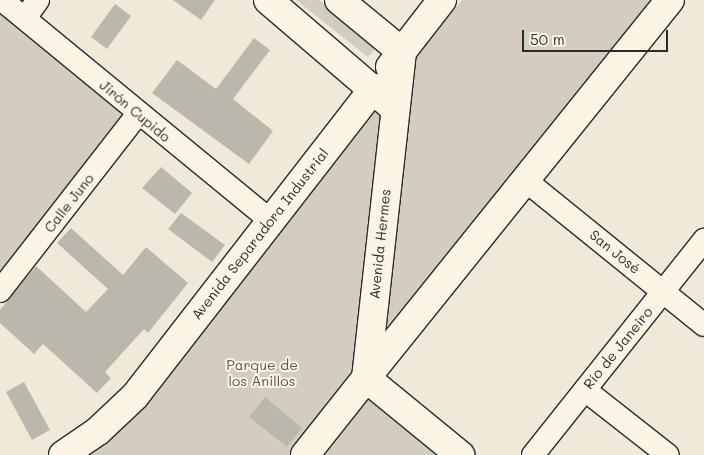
<!DOCTYPE html>
<meta charset="utf-8">
<style>
body{margin:0}
#map{position:relative;width:704px;height:455px;overflow:hidden;background:#efe9da;font-family:Mali,sans-serif}
div>[style]{position:absolute}
.green>*{inset:0;background:#d2cdc0}
.building>*{inset:0;background:#bcb7ac}
.roads{filter:drop-shadow(1px 0 #2b2b2b) drop-shadow(-1px 0 #2b2b2b) drop-shadow(0 1px #2b2b2b) drop-shadow(0 -1px #2b2b2b)}
.minor>*{height:22px;margin:-11px;padding:0 11px;transform-origin:11px;border-radius:11px;background:#fcf5e5}
.tertiary>*{height:28px;margin:-14px;padding:0 14px;transform-origin:14px;border-radius:14px;background:#fcf5e5}
.secondary>*{height:28px;margin:-14px;padding:0 14px;transform-origin:14px;border-radius:14px;background:#fcf5e5}
span{translate:-50% -50%;white-space:nowrap;text-align:center;line-height:1.15;-webkit-text-stroke:4px #fcf5e5;paint-order:stroke}
.street-label{font-size:14px;color:#2b2b2b}
.park-label{font-size:14px;color:#555450}
.scale{position:absolute;left:522px;top:30px;width:146px;height:22px;box-sizing:border-box;border:2px solid #2b2b2b;border-top:0;padding-left:6px;font-size:15px;line-height:18px;white-space:nowrap;color:#2b2b2b;-webkit-text-stroke:4px #fcf5e5;paint-order:stroke}
</style>
<div id="map">
<div class="green">
<i style="clip-path:polygon(296px 0,319px 0,377px 47px,368px 57px)"></i>
<i style="clip-path:polygon(462px 0,660px 0,380px 350px,414px 59px)"></i>
<i style="clip-path:polygon(0 14px,125px 114px,0 276px)"></i>
<i style="clip-path:polygon(368px 106px,386px 121px,356px 376px,299px 455px,75px 455px)"></i>
<i style="clip-path:polygon(366px 385px,446px 455px,315px 455px)"></i>
</div>
<div class="building">
<i style="clip-path:polygon(173px 0,215px 0,201px 20px)"></i>
<i style="clip-path:polygon(115px 4px,131px 16px,107px 49px,91px 37px)"></i>
<i style="clip-path:polygon(254px 38px,270px 50px,233px 99px,273px 131px,249px 164px,152px 93px,177px 60px,216px 89px)"></i>
<i style="clip-path:polygon(161px 167px,192px 193px,175px 214px,142px 188px)"></i>
<i style="clip-path:polygon(181px 213px,225px 245px,212px 262px,168px 229px)"></i>
<i style="clip-path:polygon(71px 228px,123px 275px,146px 247px,188px 283px,148px 333px,144px 329px,105px 372px,111px 378px,97px 393px,43px 344px,34px 354px,0 323px,0 310px,36px 266px,86px 312px,108px 289px,57px 243px)"></i>
<i style="clip-path:polygon(24px 382px,50px 430px,32px 440px,6px 392px)"></i>
<i style="clip-path:polygon(265px 397px,302px 428px,287px 447px,249px 417px)"></i>
</div>
<div class="roads">
<div class="minor">
<i style="left:2px;top:0;width:347px;rotate:39.4deg"></i>
<i style="left:25px;top:18px;width:22px;rotate:-54deg"></i>
<i style="left:525px;top:180px;width:230px;rotate:39deg"></i>
<i style="left:0;top:291px;width:223px;rotate:-52.1deg"></i>
<i style="left:585px;top:390px;width:105px;rotate:38.1deg"></i>
<i style="left:533px;top:455px;width:275px;rotate:-51.5deg"></i>
</div>
<div class="tertiary">
<i style="left:63px;top:455px;width:42px;rotate:-34.4deg"></i>
<i style="left:98px;top:431px;width:51px;rotate:-43.4deg"></i>
<i style="left:135px;top:396px;width:390px;rotate:-52.2deg"></i>
<i style="left:305px;top:455px;width:98px;rotate:-51.6deg"></i>
<i style="left:366px;top:378px;width:122px;rotate:39.3deg"></i>
</div>
<div class="secondary">
<i style="left:268px;top:0;width:167px;rotate:40.6deg"></i>
<i style="left:339px;top:0;width:82px;rotate:39.5deg"></i>
<i style="left:390px;top:67px;width:85px;rotate:-52.2deg"></i>
<i style="left:366px;top:378px;width:485px;rotate:-51.2deg"></i>
<i style="left:366px;top:378px;width:328px;rotate:-83.7deg"></i>
</div>
</div>
<div class="street-label">
<span style="left:135px;top:111px;rotate:40deg">Jirón Cupido</span>
<span style="left:69px;top:203px;rotate:-52deg">Calle Juno</span>
<span style="left:260px;top:234px;rotate:-52deg">Avenida Separadora Industrial</span>
<span style="left:380px;top:244px;rotate:-84deg">Avenida Hermes</span>
<span style="left:615px;top:252px;rotate:39deg">San José</span>
<span style="left:618px;top:348px;rotate:-51deg">Río de Janeiro</span>
</div>
<div class="park-label">
<span style="left:262px;top:373px">Parque de<br>los Anillos</span>
</div>
<div class="scale">50 m</div>
</div>
